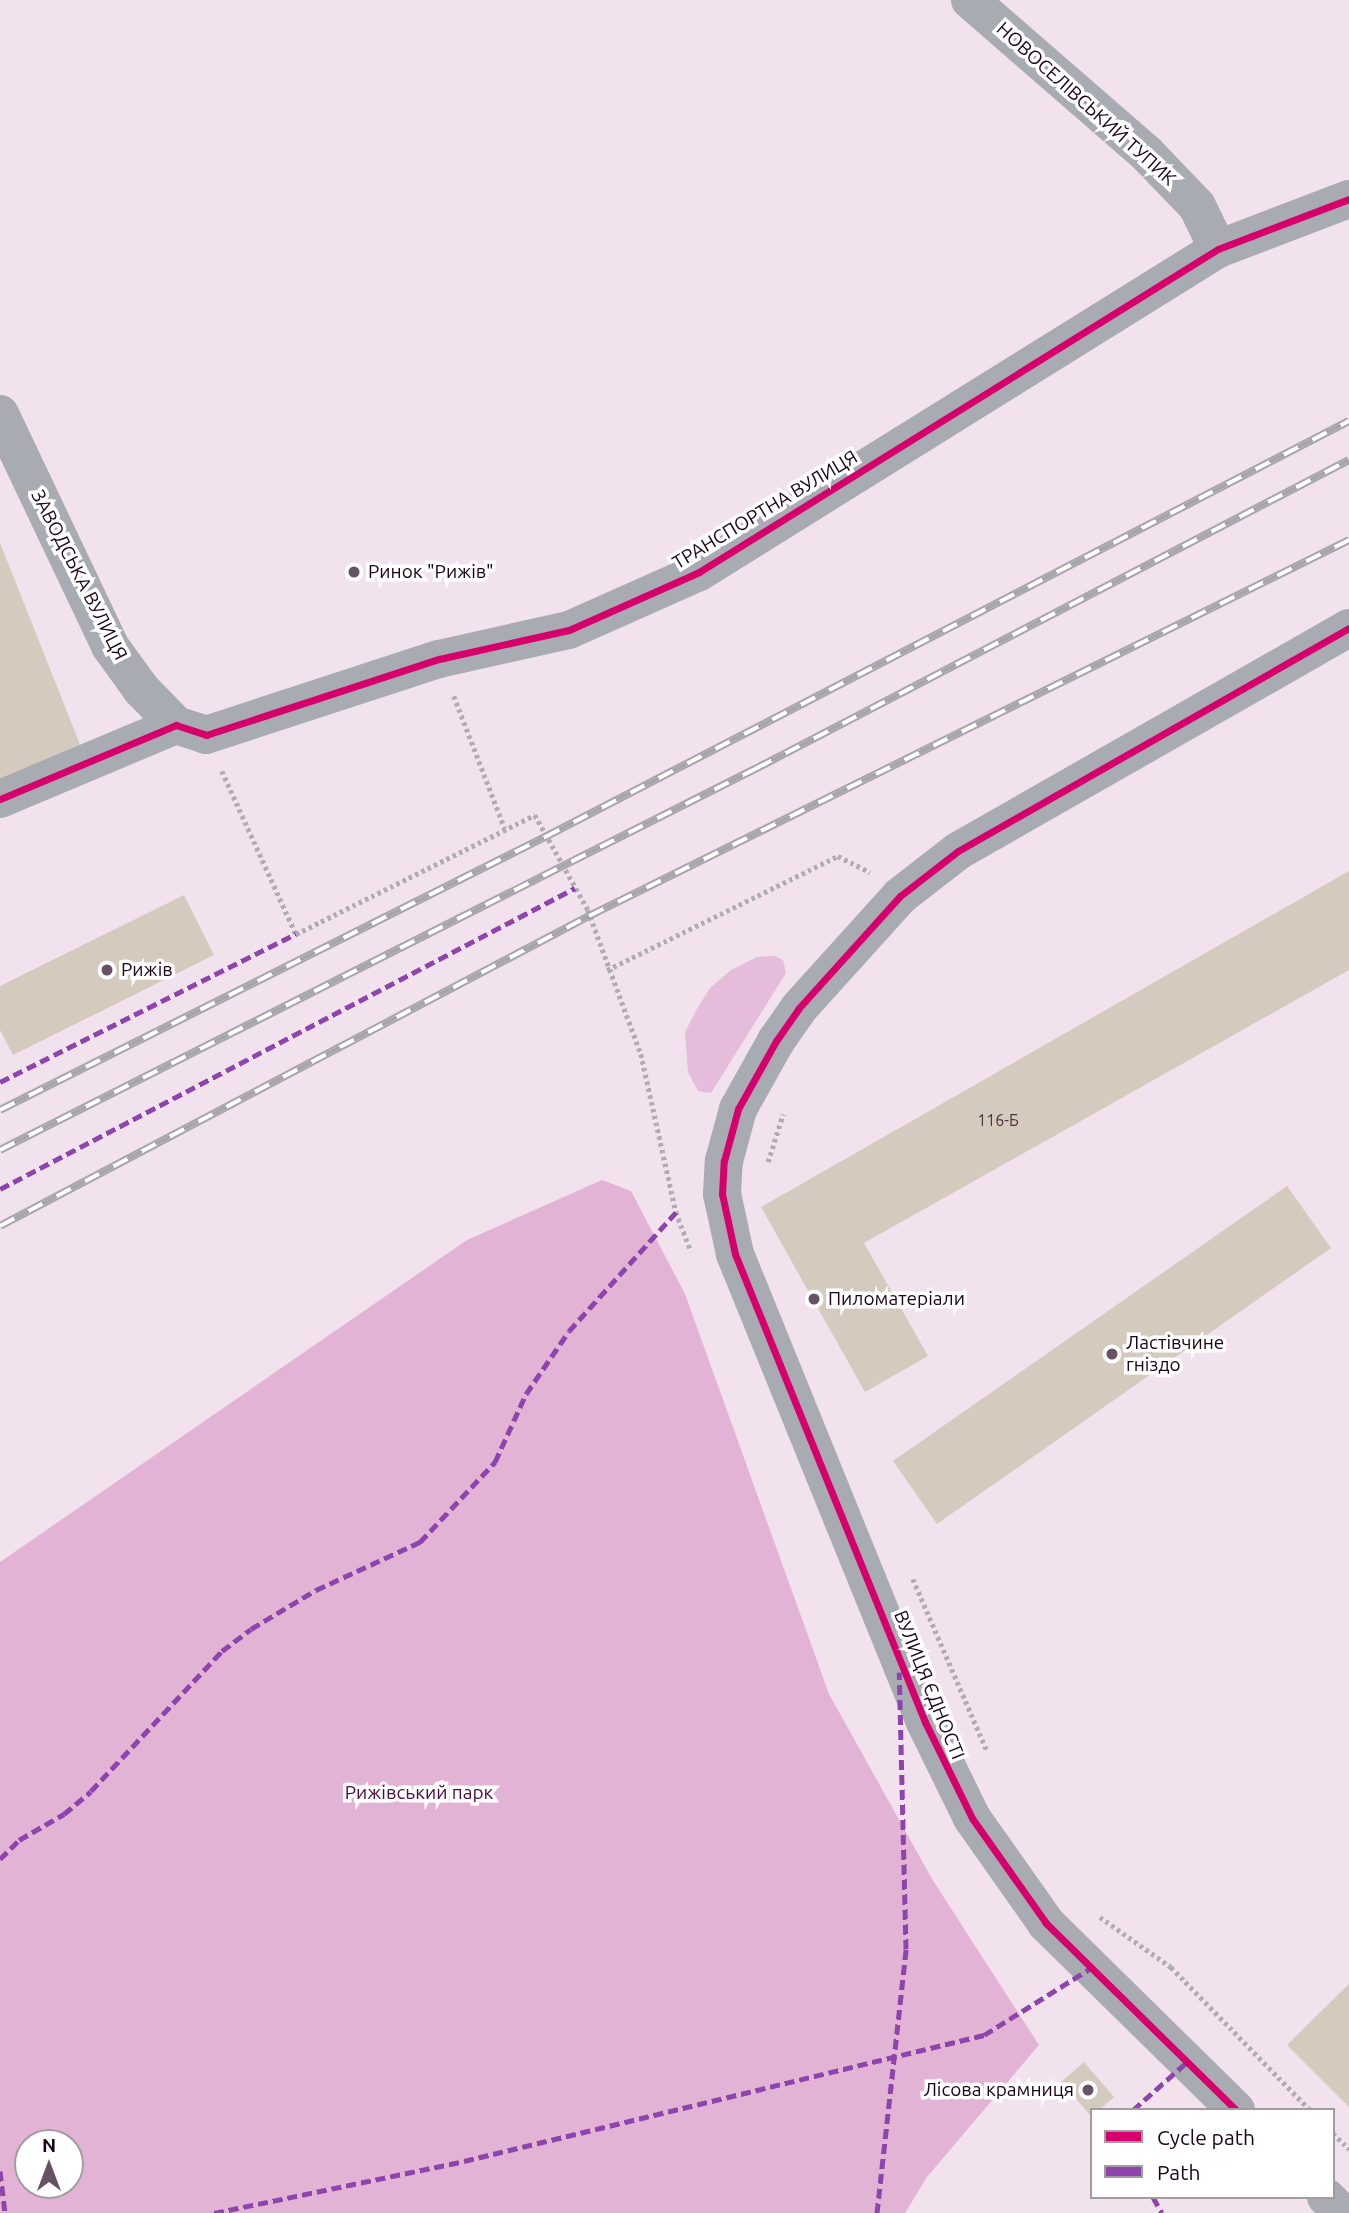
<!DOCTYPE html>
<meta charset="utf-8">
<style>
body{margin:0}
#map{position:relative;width:1349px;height:2213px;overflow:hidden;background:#f2e2ed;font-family:Ubuntu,sans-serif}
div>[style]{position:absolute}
.green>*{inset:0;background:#e5bcda}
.forest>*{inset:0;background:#e3b3d6}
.building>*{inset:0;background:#d5cabe}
.path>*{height:4.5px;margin-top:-2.25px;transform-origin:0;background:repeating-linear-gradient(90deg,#afacb3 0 3.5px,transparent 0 7px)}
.minor>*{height:38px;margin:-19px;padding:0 19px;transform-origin:19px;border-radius:19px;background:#a9abb2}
.rail>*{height:8px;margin-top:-4px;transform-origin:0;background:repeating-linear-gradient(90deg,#fff 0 16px,#a7a5ac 0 32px);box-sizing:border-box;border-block:2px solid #a7a5ac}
.quiet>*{height:5px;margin-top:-2.5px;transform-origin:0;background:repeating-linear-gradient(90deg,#8e44ad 0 10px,transparent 0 15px)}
.cycleway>*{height:7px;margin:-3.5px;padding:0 3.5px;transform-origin:3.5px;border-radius:3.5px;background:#d6006c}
.dots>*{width:19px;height:19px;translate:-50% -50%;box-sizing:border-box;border:4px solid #fff;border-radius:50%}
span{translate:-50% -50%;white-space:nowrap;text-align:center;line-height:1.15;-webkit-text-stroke:7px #fff;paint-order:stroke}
.number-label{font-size:16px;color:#4a3641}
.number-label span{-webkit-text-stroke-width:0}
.street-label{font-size:19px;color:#1b0417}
.poi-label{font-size:19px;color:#1b0417}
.left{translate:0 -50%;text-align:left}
.right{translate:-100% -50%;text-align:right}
.park-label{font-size:19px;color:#4d0c42}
.legend{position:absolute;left:1090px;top:2108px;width:245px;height:91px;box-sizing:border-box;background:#fff;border:2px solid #a49ba2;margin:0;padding:9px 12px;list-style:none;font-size:21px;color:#1b0417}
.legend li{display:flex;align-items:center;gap:14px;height:35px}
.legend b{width:35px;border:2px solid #a49ba2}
.north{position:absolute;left:14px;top:2129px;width:70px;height:70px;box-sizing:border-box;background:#fff;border:2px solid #a49ba2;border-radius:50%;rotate:0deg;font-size:19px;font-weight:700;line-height:28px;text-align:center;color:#1b0417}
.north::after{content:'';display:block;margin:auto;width:24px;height:32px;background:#665262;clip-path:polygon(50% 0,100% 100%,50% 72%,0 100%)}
</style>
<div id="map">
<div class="green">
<i style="clip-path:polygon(775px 956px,783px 960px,786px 973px,711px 1093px,698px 1091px,688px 1072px,685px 1032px,697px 1009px,710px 988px,731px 970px,757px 957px)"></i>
</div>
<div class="forest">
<i style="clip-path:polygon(evenodd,602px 1180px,631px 1191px,685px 1294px,829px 1694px,932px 1879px,1039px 2045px,927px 2177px,905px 2213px,0 2213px,0 1562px,467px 1240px,602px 1180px,28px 2143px,70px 2143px,70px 2185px,28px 2185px,28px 2143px)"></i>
</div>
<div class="building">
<i style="clip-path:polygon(0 543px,83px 752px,0 785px)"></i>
<i style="clip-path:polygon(1349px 871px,1349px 970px,864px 1243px,928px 1356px,865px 1392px,761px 1207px)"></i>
<i style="clip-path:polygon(184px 895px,214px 955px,13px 1055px,0 1030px,0 986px)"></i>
<i style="clip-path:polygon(1287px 1186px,1331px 1248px,937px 1524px,893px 1461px)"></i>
<i style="clip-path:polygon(1349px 1984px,1349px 2107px,1287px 2045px)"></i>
<i style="clip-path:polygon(1084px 2062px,1114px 2097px,1099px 2110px,1092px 2110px,1092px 2117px,1061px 2082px)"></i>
</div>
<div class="path">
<i style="left:454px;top:696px;width:142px;rotate:69deg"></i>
<i style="left:222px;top:771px;width:179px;rotate:65.6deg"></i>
<i style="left:296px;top:934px;width:267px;rotate:-26.5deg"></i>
<i style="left:535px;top:815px;width:109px;rotate:60.8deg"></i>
<i style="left:588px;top:910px;width:153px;rotate:69.8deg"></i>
<i style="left:641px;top:1054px;width:162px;rotate:77.5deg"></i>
<i style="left:676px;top:1212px;width:42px;rotate:69deg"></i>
<i style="left:607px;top:970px;width:258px;rotate:-26.3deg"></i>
<i style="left:838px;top:856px;width:36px;rotate:27deg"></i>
<i style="left:768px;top:1162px;width:50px;rotate:-72.6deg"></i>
<i style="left:913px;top:1579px;width:187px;rotate:66.7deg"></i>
<i style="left:1100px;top:1917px;width:87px;rotate:35.2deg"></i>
<i style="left:1171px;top:1967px;width:199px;rotate:45.8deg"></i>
<i style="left:1333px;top:2133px;width:23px;rotate:45deg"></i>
</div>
<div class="minor">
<i style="left:970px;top:0;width:235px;rotate:41deg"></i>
<i style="left:1147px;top:154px;width:72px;rotate:46.1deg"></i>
<i style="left:1197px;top:206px;width:48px;rotate:64deg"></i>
<i style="left:0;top:414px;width:257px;rotate:64.6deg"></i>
<i style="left:110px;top:646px;width:53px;rotate:54.2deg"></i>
<i style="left:141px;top:689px;width:50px;rotate:45.8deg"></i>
<i style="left:0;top:799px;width:191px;rotate:-22.8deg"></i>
<i style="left:176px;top:725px;width:32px;rotate:18deg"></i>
<i style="left:206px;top:735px;width:245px;rotate:-18.1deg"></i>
<i style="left:439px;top:659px;width:133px;rotate:-12.6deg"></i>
<i style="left:569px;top:630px;width:142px;rotate:-24deg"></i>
<i style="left:699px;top:572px;width:611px;rotate:-31.9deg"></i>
<i style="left:1218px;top:249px;width:140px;rotate:-20.9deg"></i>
<i style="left:1236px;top:2110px;width:267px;rotate:-135.5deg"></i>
<i style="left:1046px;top:1923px;width:128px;rotate:-125.2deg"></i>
<i style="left:972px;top:1818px;width:107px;rotate:-116.1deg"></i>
<i style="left:925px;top:1722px;width:505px;rotate:-112.1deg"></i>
<i style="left:735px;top:1254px;width:61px;rotate:-102.2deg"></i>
<i style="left:722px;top:1194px;width:33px;rotate:-87deg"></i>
<i style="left:724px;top:1161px;width:54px;rotate:-74.9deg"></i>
<i style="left:738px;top:1109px;width:78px;rotate:-60.8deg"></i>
<i style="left:776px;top:1041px;width:39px;rotate:-55deg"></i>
<i style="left:798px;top:1009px;width:152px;rotate:-47.9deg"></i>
<i style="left:900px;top:896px;width:73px;rotate:-37.8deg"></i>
<i style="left:958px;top:851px;width:450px;rotate:-29.7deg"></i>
<i style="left:1326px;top:2197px;width:23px;rotate:45deg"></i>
</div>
<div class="rail">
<i style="left:0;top:1110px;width:610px;rotate:-26.61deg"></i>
<i style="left:545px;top:837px;width:905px;rotate:-27.36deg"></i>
<i style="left:0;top:1150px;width:848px;rotate:-26.78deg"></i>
<i style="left:757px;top:768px;width:667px;rotate:-27.49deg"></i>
<i style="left:0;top:1226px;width:666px;rotate:-27.76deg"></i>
<i style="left:589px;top:916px;width:848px;rotate:-26.32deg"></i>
</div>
<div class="quiet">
<i style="left:0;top:1082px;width:331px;rotate:-26.6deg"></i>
<i style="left:0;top:1189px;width:649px;rotate:-27.63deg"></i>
<i style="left:0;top:1859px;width:27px;rotate:-45deg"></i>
<i style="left:19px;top:1840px;width:52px;rotate:-30deg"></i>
<i style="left:64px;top:1814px;width:35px;rotate:-40deg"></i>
<i style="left:91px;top:1791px;width:192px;rotate:-46.9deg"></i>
<i style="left:222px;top:1651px;width:36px;rotate:-37deg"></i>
<i style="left:251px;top:1629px;width:76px;rotate:-31deg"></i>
<i style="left:316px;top:1590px;width:115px;rotate:-24.8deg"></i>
<i style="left:420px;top:1542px;width:110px;rotate:-46.8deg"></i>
<i style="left:495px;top:1462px;width:75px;rotate:-65.5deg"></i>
<i style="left:526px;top:1394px;width:76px;rotate:-55.7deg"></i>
<i style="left:569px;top:1331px;width:160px;rotate:-48deg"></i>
<i style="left:1133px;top:2110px;width:72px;rotate:-41.6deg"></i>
<i style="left:0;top:2171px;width:42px;rotate:83.2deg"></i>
<i style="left:1153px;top:2197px;width:18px;rotate:61deg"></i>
<i style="left:214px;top:2213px;width:255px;rotate:-11.7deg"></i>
<i style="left:464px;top:2161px;width:535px;rotate:-13.62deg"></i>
<i style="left:984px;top:2035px;width:126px;rotate:-32.1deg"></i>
<i style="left:877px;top:2213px;width:266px;rotate:-83.7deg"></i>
<i style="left:906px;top:1949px;width:277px;rotate:-91.4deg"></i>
</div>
<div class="cycleway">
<i style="left:0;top:799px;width:191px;rotate:-22.8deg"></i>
<i style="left:176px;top:725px;width:32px;rotate:18deg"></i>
<i style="left:206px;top:735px;width:245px;rotate:-18.1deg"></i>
<i style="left:439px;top:659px;width:133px;rotate:-12.6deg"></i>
<i style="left:569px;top:630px;width:142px;rotate:-24deg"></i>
<i style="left:699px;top:572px;width:611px;rotate:-31.9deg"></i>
<i style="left:1218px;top:249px;width:140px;rotate:-20.9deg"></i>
<i style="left:1236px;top:2110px;width:267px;rotate:-135.5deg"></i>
<i style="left:1046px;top:1923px;width:128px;rotate:-125.2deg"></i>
<i style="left:972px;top:1818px;width:107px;rotate:-116.1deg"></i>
<i style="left:925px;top:1722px;width:505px;rotate:-112.1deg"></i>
<i style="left:735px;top:1254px;width:61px;rotate:-102.2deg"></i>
<i style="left:722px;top:1194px;width:33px;rotate:-87deg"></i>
<i style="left:724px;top:1161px;width:54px;rotate:-74.9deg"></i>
<i style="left:738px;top:1109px;width:78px;rotate:-60.8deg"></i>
<i style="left:776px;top:1041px;width:39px;rotate:-55deg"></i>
<i style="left:798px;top:1009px;width:152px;rotate:-47.9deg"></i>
<i style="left:900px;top:896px;width:73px;rotate:-37.8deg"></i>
<i style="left:958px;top:851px;width:450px;rotate:-29.7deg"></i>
</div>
<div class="dots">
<i style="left:354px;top:572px;background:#665262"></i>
<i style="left:107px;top:970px;background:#665262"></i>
<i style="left:814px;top:1299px;background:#665262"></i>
<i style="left:1112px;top:1354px;background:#665262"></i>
<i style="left:1088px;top:2090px;background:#665262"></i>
</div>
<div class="number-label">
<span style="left:998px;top:1120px">116-Б</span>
</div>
<div class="street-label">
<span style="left:1086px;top:104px;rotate:42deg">НОВОСЕЛІВСЬКИЙ ТУПИК</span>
<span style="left:765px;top:510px;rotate:-31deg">ТРАНСПОРТНА ВУЛИЦЯ</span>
<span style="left:79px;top:575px;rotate:63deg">ЗАВОДСЬКА ВУЛИЦЯ</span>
<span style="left:929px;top:1685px;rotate:68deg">ВУЛИЦЯ ЄДНОСТІ</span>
</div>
<div class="poi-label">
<span class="left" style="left:368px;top:572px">Ринок "Рижів"</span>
<span class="left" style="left:121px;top:970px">Рижів</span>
<span class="left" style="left:828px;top:1299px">Пиломатеріали</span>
<span class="left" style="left:1126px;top:1354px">Ластівчине<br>гніздо</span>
<span class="right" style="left:1074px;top:2090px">Лісова крамниця</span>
</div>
<div class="park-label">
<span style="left:419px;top:1793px">Рижівський парк</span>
</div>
<ul class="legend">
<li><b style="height:9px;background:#d6006c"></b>Cycle path</li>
<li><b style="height:9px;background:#8e44ad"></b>Path</li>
</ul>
<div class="north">N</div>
</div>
